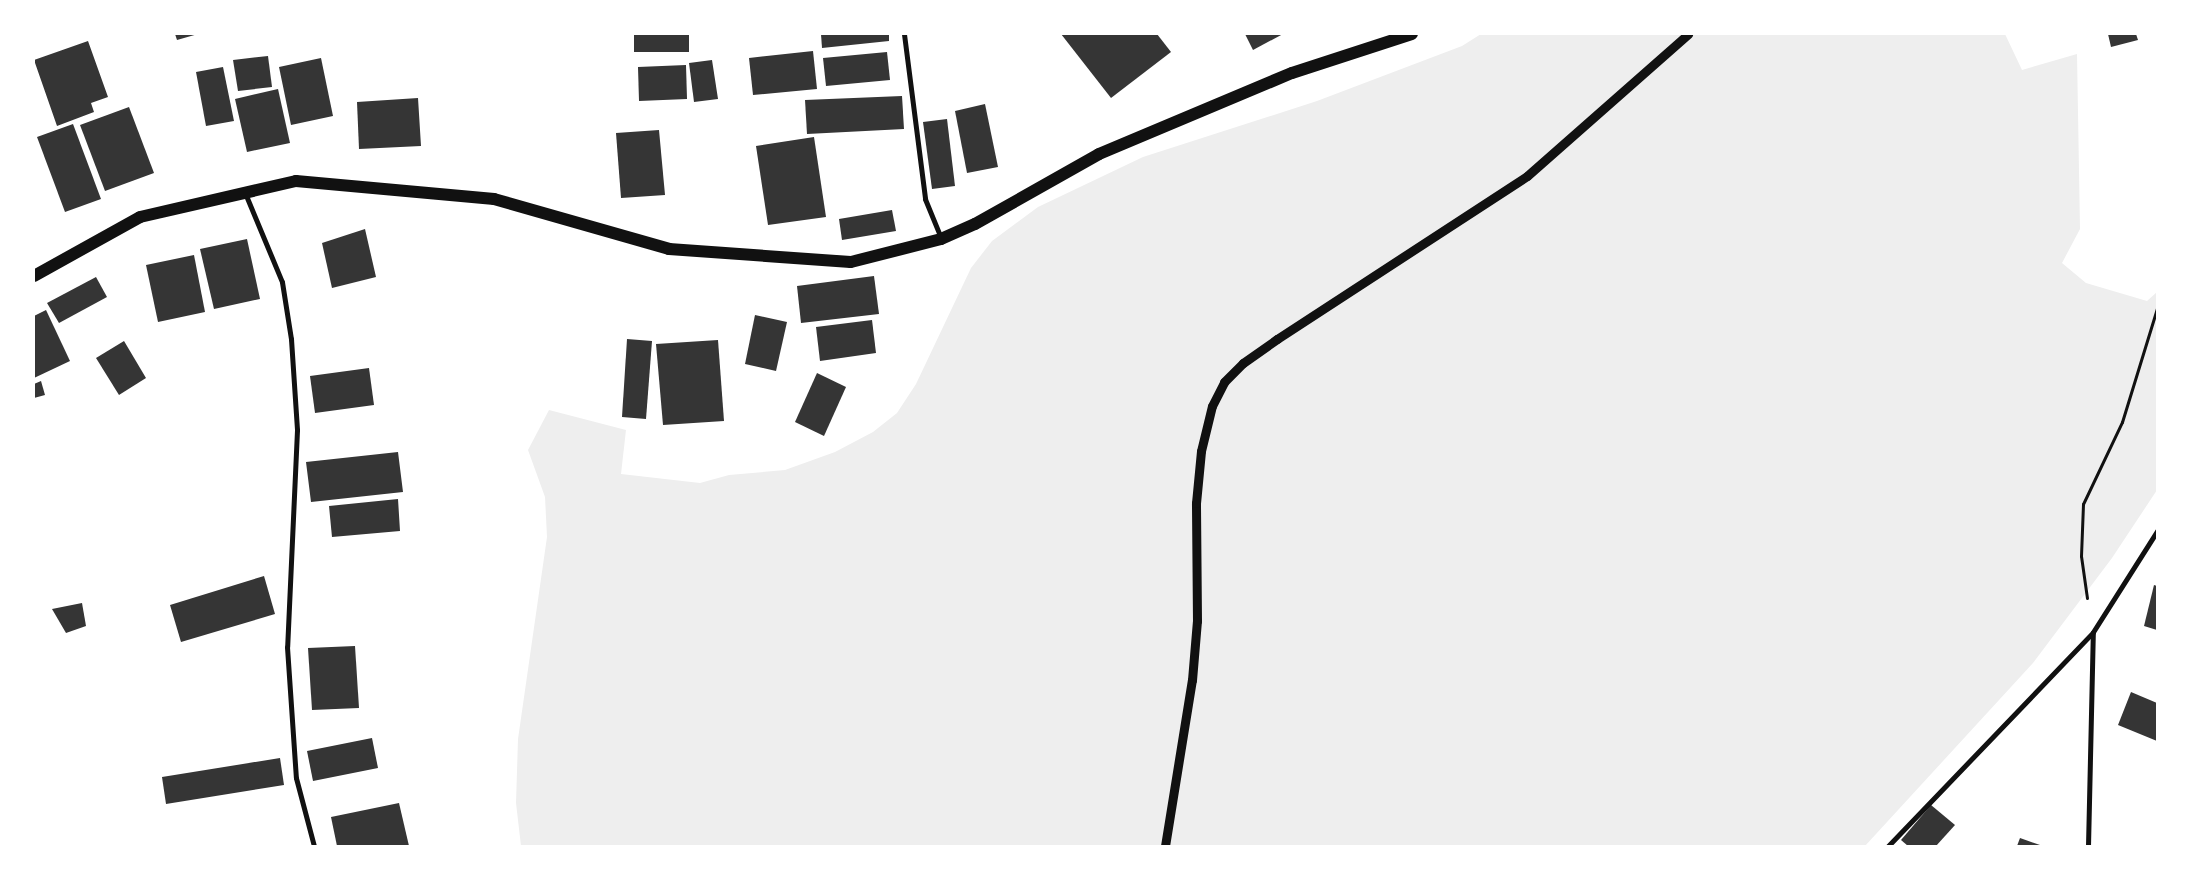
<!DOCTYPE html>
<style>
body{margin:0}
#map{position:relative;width:2191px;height:880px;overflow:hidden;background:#fff;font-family:Barlow,sans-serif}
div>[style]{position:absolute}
.green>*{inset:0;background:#eee}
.building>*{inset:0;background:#353535}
.path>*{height:3px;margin:-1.5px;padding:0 1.5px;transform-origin:1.5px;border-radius:1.5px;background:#111}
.minor>*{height:5px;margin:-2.5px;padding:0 2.5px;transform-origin:2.5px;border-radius:2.5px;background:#111}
.tertiary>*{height:9px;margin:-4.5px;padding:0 4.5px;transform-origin:4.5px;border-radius:4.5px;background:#111}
.primary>*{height:12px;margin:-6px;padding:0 6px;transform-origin:6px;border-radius:6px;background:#111}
span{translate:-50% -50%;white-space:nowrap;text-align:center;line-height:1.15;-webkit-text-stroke:4px #fff;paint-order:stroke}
.frame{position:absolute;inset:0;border:35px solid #fff;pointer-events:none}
</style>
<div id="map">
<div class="green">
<i style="clip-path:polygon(1481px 34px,2005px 34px,2022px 70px,2077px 54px,2080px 229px,2062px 263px,2086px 283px,2147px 301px,2157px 292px,2157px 490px,2112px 558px,2033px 663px,1865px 846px,521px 846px,516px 803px,518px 739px,547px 537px,545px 497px,528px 450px,549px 410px,626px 430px,621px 474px,700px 483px,729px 475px,785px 470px,835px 452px,873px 432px,897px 413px,916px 384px,971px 268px,992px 241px,1038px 207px,1143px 157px,1317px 101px,1462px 46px)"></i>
</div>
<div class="building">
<i style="clip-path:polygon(175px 34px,198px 34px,177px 40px)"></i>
<i style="clip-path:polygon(634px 34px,689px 34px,689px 52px,634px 52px)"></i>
<i style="clip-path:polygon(821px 34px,889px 34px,889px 41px,822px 48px)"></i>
<i style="clip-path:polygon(1061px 34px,1157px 34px,1171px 52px,1111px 98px)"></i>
<i style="clip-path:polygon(1245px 34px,1283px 34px,1253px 50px)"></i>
<i style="clip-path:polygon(2108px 34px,2136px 34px,2138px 40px,2111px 47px)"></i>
<i style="clip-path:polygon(88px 41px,108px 97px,91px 103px,94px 112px,57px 126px,34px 60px)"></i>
<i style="clip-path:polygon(813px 51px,817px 89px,753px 95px,749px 58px)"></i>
<i style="clip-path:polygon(887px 52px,890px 80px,826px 86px,823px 58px)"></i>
<i style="clip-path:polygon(268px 56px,272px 87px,238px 91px,233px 60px)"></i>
<i style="clip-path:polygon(321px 58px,333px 116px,291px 125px,279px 67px)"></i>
<i style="clip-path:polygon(712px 60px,718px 99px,694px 102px,689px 63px)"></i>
<i style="clip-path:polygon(686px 65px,687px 99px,639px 101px,638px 67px)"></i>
<i style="clip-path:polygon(223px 67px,234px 121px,206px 126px,196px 72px)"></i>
<i style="clip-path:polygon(278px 89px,290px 143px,247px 152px,235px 99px)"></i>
<i style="clip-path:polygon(902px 96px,904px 129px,807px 134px,805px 100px)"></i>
<i style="clip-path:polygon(418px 98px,421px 146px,359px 149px,357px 102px)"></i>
<i style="clip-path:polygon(985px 104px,998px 167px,967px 173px,955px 111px)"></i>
<i style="clip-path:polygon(129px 107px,154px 173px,105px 191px,80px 125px)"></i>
<i style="clip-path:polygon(947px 119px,955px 186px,932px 189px,923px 122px)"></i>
<i style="clip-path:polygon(73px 124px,101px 199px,65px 212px,37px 137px)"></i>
<i style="clip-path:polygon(659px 130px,665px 195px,621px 198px,616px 133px)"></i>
<i style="clip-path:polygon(814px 137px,826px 217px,768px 225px,756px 146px)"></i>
<i style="clip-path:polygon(892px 210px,896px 231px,842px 240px,839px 219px)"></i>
<i style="clip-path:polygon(365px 229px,376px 277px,332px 288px,322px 243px)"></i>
<i style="clip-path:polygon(247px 239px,260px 299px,214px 309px,200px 249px)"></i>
<i style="clip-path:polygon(194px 255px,205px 312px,158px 322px,146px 265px)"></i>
<i style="clip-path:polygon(874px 276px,879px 314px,801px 323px,797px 286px)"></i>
<i style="clip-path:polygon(96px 277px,107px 297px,59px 323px,47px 303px)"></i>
<i style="clip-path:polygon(46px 310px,70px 361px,34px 378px,34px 316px)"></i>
<i style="clip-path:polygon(755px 315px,787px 322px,776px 371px,745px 364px)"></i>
<i style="clip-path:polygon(872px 320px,876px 353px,820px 361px,816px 327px)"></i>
<i style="clip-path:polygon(627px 339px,652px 341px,646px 419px,622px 417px)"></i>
<i style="clip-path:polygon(718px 340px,724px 421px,663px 425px,656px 344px)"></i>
<i style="clip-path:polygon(124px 341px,146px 378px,119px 395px,96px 358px)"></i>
<i style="clip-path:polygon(369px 368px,374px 405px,315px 413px,310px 376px)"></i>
<i style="clip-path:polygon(817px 373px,846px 387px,824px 436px,795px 422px)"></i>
<i style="clip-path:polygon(41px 381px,45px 395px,34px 398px,34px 384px)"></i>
<i style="clip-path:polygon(398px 452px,403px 492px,311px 502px,306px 462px)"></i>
<i style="clip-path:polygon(398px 499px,400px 531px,332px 537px,329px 506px)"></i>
<i style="clip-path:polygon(264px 576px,275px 614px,181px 642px,170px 605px)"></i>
<i style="clip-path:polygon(2154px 585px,2157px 586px,2157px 630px,2144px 626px)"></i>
<i style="clip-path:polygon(82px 603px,86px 626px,66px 633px,52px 609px)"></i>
<i style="clip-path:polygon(355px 646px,359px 708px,312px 710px,308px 648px)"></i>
<i style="clip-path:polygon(2131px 692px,2157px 703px,2157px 741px,2118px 725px)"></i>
<i style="clip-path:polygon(372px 738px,378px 768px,313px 781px,307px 751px)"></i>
<i style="clip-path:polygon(280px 758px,284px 785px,166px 804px,162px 777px)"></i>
<i style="clip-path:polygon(399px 803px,409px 846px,337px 846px,331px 817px)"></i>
<i style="clip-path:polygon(1931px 805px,1955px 825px,1936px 846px,1908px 846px,1901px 840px)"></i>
<i style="clip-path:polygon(2020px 838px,2040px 845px,2041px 846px,2017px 846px)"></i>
</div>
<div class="path">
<i style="left:2087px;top:598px;width:42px;rotate:-98.1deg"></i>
<i style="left:2081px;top:556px;width:52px;rotate:-87.8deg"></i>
<i style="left:2083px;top:504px;width:91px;rotate:-64.6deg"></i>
<i style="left:2122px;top:422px;width:119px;rotate:-72.9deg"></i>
</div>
<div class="minor">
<i style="left:904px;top:34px;width:166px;rotate:82.7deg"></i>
<i style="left:925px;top:199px;width:42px;rotate:67.7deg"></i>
<i style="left:245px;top:193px;width:96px;rotate:67.4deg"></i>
<i style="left:282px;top:282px;width:58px;rotate:81deg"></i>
<i style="left:291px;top:339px;width:91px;rotate:86.2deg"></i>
<i style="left:297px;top:430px;width:217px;rotate:92.6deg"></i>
<i style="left:287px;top:647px;width:131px;rotate:86.1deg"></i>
<i style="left:296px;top:778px;width:70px;rotate:75.2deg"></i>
<i style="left:1888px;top:846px;width:296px;rotate:-46.2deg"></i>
<i style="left:2093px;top:632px;width:120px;rotate:-57.6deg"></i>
<i style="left:2088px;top:846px;width:213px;rotate:-88.7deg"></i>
</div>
<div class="tertiary">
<i style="left:1165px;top:846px;width:168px;rotate:-80.8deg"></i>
<i style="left:1192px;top:680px;width:59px;rotate:-85.2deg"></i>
<i style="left:1197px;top:621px;width:118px;rotate:-90.5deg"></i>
<i style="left:1196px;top:503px;width:52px;rotate:-84.5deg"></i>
<i style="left:1201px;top:451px;width:46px;rotate:-76.3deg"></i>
<i style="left:1212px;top:406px;width:27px;rotate:-63deg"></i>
<i style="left:1224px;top:382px;width:27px;rotate:-45deg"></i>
<i style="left:1243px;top:363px;width:42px;rotate:-35.2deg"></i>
<i style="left:1277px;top:339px;width:298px;rotate:-33.1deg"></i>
<i style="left:1527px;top:176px;width:215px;rotate:-41.4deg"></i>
</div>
<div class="primary">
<i style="left:34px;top:276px;width:121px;rotate:-29.1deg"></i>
<i style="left:140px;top:217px;width:160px;rotate:-13deg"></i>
<i style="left:296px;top:181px;width:199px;rotate:5.2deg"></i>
<i style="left:494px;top:199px;width:182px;rotate:15.9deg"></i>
<i style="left:669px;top:249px;width:182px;rotate:4.1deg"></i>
<i style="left:851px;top:262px;width:93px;rotate:-14.3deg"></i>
<i style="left:941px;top:239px;width:37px;rotate:-24deg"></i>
<i style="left:975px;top:224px;width:142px;rotate:-29.4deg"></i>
<i style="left:1099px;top:154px;width:209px;rotate:-22.8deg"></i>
<i style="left:1292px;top:73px;width:126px;rotate:-18deg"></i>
</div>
<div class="frame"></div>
</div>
